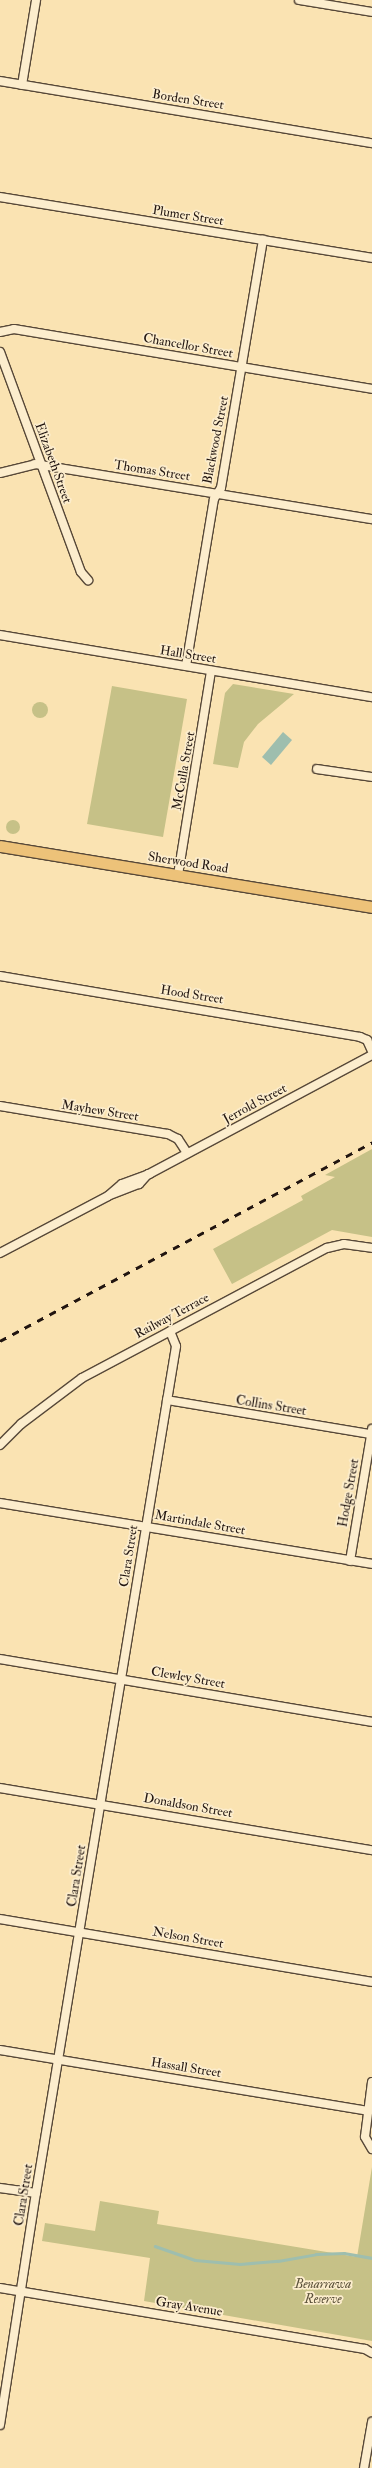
<!DOCTYPE html>
<style>
body{margin:0}
#map{position:relative;width:372px;height:2468px;overflow:hidden;background:#fae3b2;font-family:"IM FELL Double Pica",serif}
div>[style]{position:absolute}
.green>*{inset:0;background:#c6c187}
.round{border-radius:50%}
.water>*{inset:0;background:#9ebeae}
.stream>*{height:2.5px;margin:-1.25px;padding:0 1.25px;transform-origin:1.25px;border-radius:1.25px;background:#9ebeae}
.roads{filter:drop-shadow(1px 0 #574838) drop-shadow(-1px 0 #574838) drop-shadow(0 1px #574838) drop-shadow(0 -1px #574838)}
.minor>*{height:8px;margin:-4px;padding:0 4px;transform-origin:4px;border-radius:4px;background:#fcedcd}
.major>*{height:11px;margin:-5.5px;padding:0 5.5px;transform-origin:5.5px;border-radius:5.5px;background:#edc279}
.rail>*{height:2.5px;margin-top:-1.25px;transform-origin:0;background:repeating-linear-gradient(90deg,#211510 0 7px,transparent 0 14px)}
span{translate:-50% -50%;white-space:nowrap;text-align:center;line-height:1.15;-webkit-text-stroke:3.5px #fcedcd;paint-order:stroke}
.street-label{font-size:13px;color:#211510}
.park-label{font-size:13px;color:#5b513a;font-style:italic}
</style>
<div id="map">
<div class="green">
<i style="clip-path:polygon(233px 684px,294px 694px,258px 724px,244px 742px,238px 768px,213px 764px,225px 693px)"></i>
<i style="clip-path:polygon(112px 686px,187px 699px,163px 837px,87px 824px)"></i>
<i class="round" style="left:32px;top:702px;width:16px;height:16px"></i>
<i class="round" style="left:6px;top:820px;width:14px;height:14px"></i>
<i style="clip-path:polygon(372px 1149px,372px 1237px,332px 1230px,232px 1284px,213px 1249px,303px 1200px,301px 1196px,335px 1177px,325px 1175px)"></i>
<i style="clip-path:polygon(372px 2167px,372px 2341px,144px 2301px,150px 2258px,42px 2241px,45px 2223px,95px 2231px,100px 2201px,159px 2211px,157px 2224px,357px 2257px)"></i>
</div>
<div class="water">
<i style="clip-path:polygon(283px 732px,292px 740px,271px 765px,262px 757px)"></i>
</div>
<div class="stream">
<i style="left:155px;top:2246px;width:42px;rotate:19.3deg"></i>
<i style="left:195px;top:2260px;width:45px;rotate:5.1deg"></i>
<i style="left:240px;top:2264px;width:38px;rotate:-5deg"></i>
<i style="left:278px;top:2261px;width:39px;rotate:-10deg"></i>
<i style="left:316px;top:2254px;width:28px;rotate:-2deg"></i>
<i style="left:344px;top:2253px;width:28px;rotate:10deg"></i>
</div>
<div class="roads">
<div class="minor">
<i style="left:299px;top:0;width:74px;rotate:9.3deg"></i>
<i style="left:0;top:81px;width:377px;rotate:9.5deg"></i>
<i style="left:22px;top:85px;width:86px;rotate:-80.6deg"></i>
<i style="left:0;top:197px;width:377px;rotate:9.3deg"></i>
<i style="left:0;top:332px;width:14px;rotate:-12deg"></i>
<i style="left:14px;top:329px;width:363px;rotate:9.5deg"></i>
<i style="left:0;top:352px;width:234px;rotate:69.8deg"></i>
<i style="left:81px;top:572px;width:11px;rotate:49deg"></i>
<i style="left:0;top:473px;width:36px;rotate:-14deg"></i>
<i style="left:35px;top:464px;width:341px;rotate:9.3deg"></i>
<i style="left:0;top:635px;width:377px;rotate:9.5deg"></i>
<i style="left:186px;top:666px;width:169px;rotate:-80.5deg"></i>
<i style="left:214px;top:499px;width:13px;rotate:-58deg"></i>
<i style="left:221px;top:488px;width:252px;rotate:-80.4deg"></i>
<i style="left:317px;top:769px;width:56px;rotate:8.3deg"></i>
<i style="left:178px;top:875px;width:207px;rotate:-80.8deg"></i>
<i style="left:0;top:976px;width:365px;rotate:9.6deg"></i>
<i style="left:360px;top:1037px;width:8px;rotate:23deg"></i>
<i style="left:367px;top:1040px;width:12px;rotate:66deg"></i>
<i style="left:0;top:1106px;width:170px;rotate:9.5deg"></i>
<i style="left:168px;top:1134px;width:11px;rotate:27deg"></i>
<i style="left:178px;top:1139px;width:17px;rotate:57deg"></i>
<i style="left:110px;top:1195px;width:31px;rotate:-21deg"></i>
<i style="left:139px;top:1184px;width:13px;rotate:-48deg"></i>
<i style="left:0;top:1253px;width:122px;rotate:-27.8deg"></i>
<i style="left:108px;top:1196px;width:18px;rotate:-41deg"></i>
<i style="left:122px;top:1184px;width:29px;rotate:-20deg"></i>
<i style="left:149px;top:1174px;width:253px;rotate:-28.1deg"></i>
<i style="left:167px;top:1400px;width:207px;rotate:9.5deg"></i>
<i style="left:0;top:1445px;width:30px;rotate:-45deg"></i>
<i style="left:21px;top:1424px;width:76px;rotate:-37deg"></i>
<i style="left:82px;top:1378px;width:277px;rotate:-28deg"></i>
<i style="left:327px;top:1248px;width:17px;rotate:-13deg"></i>
<i style="left:344px;top:1244px;width:28px;rotate:8deg"></i>
<i style="left:0;top:1503px;width:377px;rotate:9.3deg"></i>
<i style="left:350px;top:1561px;width:134px;rotate:-80.5deg"></i>
<i style="left:0;top:1659px;width:377px;rotate:9.6deg"></i>
<i style="left:0;top:1788px;width:377px;rotate:9.5deg"></i>
<i style="left:0;top:1919px;width:377px;rotate:9.6deg"></i>
<i style="left:0;top:2050px;width:373px;rotate:9.4deg"></i>
<i style="left:372px;top:2082px;width:55px;rotate:97.3deg"></i>
<i style="left:365px;top:2137px;width:14px;rotate:60deg"></i>
<i style="left:0;top:2188px;width:36px;rotate:8deg"></i>
<i style="left:0;top:2288px;width:370px;rotate:9.5deg"></i>
<i style="left:365px;top:2349px;width:8px;rotate:30deg"></i>
<i style="left:0;top:2425px;width:235px;rotate:-81.2deg"></i>
<i style="left:36px;top:2193px;width:858px;rotate:-80.61deg"></i>
<i style="left:176px;top:1346px;width:16px;rotate:-112deg"></i>
<i style="left:364px;top:2468px;width:47px;rotate:-80.1deg"></i>
</div>
<div class="major">
<i style="left:0;top:846px;width:377px;rotate:9.3deg"></i>
</div>
</div>
<div class="rail">
<i style="left:0;top:1341px;width:422px;rotate:-28.1deg"></i>
</div>
<div class="street-label">
<span style="left:188px;top:100px;rotate:9deg">Borden Street</span>
<span style="left:188px;top:216px;rotate:9deg">Plumer Street</span>
<span style="left:188px;top:346px;rotate:10deg">Chancellor Street</span>
<span style="left:216px;top:440px;rotate:-79deg">Blackwood Street</span>
<span style="left:53px;top:463px;rotate:70deg">Elizabeth Street</span>
<span style="left:152px;top:471px;rotate:9deg">Thomas Street</span>
<span style="left:188px;top:655px;rotate:9deg">Hall Street</span>
<span style="left:184px;top:771px;rotate:-80deg">McCulla Street</span>
<span style="left:188px;top:863px;rotate:9deg">Sherwood Road</span>
<span style="left:192px;top:995px;rotate:9deg">Hood Street</span>
<span style="left:255px;top:1104px;rotate:-28deg">Jerrold Street</span>
<span style="left:100px;top:1111px;rotate:9deg">Mayhew Street</span>
<span style="left:172px;top:1316px;rotate:-28deg">Railway Terrace</span>
<span style="left:271px;top:1406px;rotate:9deg">Collins Street</span>
<span style="left:349px;top:1493px;rotate:-80deg">Hodge Street</span>
<span style="left:200px;top:1523px;rotate:10deg">Martindale Street</span>
<span style="left:129px;top:1556px;rotate:-81deg">Clara Street</span>
<span style="left:188px;top:1678px;rotate:10deg">Clewley Street</span>
<span style="left:188px;top:1806px;rotate:10deg">Donaldson Street</span>
<span style="left:77px;top:1876px;rotate:-81deg">Clara Street</span>
<span style="left:188px;top:1938px;rotate:10deg">Nelson Street</span>
<span style="left:186px;top:2068px;rotate:9deg">Hassall Street</span>
<span style="left:24px;top:2195px;rotate:-81deg">Clara Street</span>
<span style="left:189px;top:2307px;rotate:9deg">Gray Avenue</span>
</div>
<div class="park-label">
<span style="left:323px;top:2292px">Benarrawa<br>Reserve</span>
</div>
</div>
